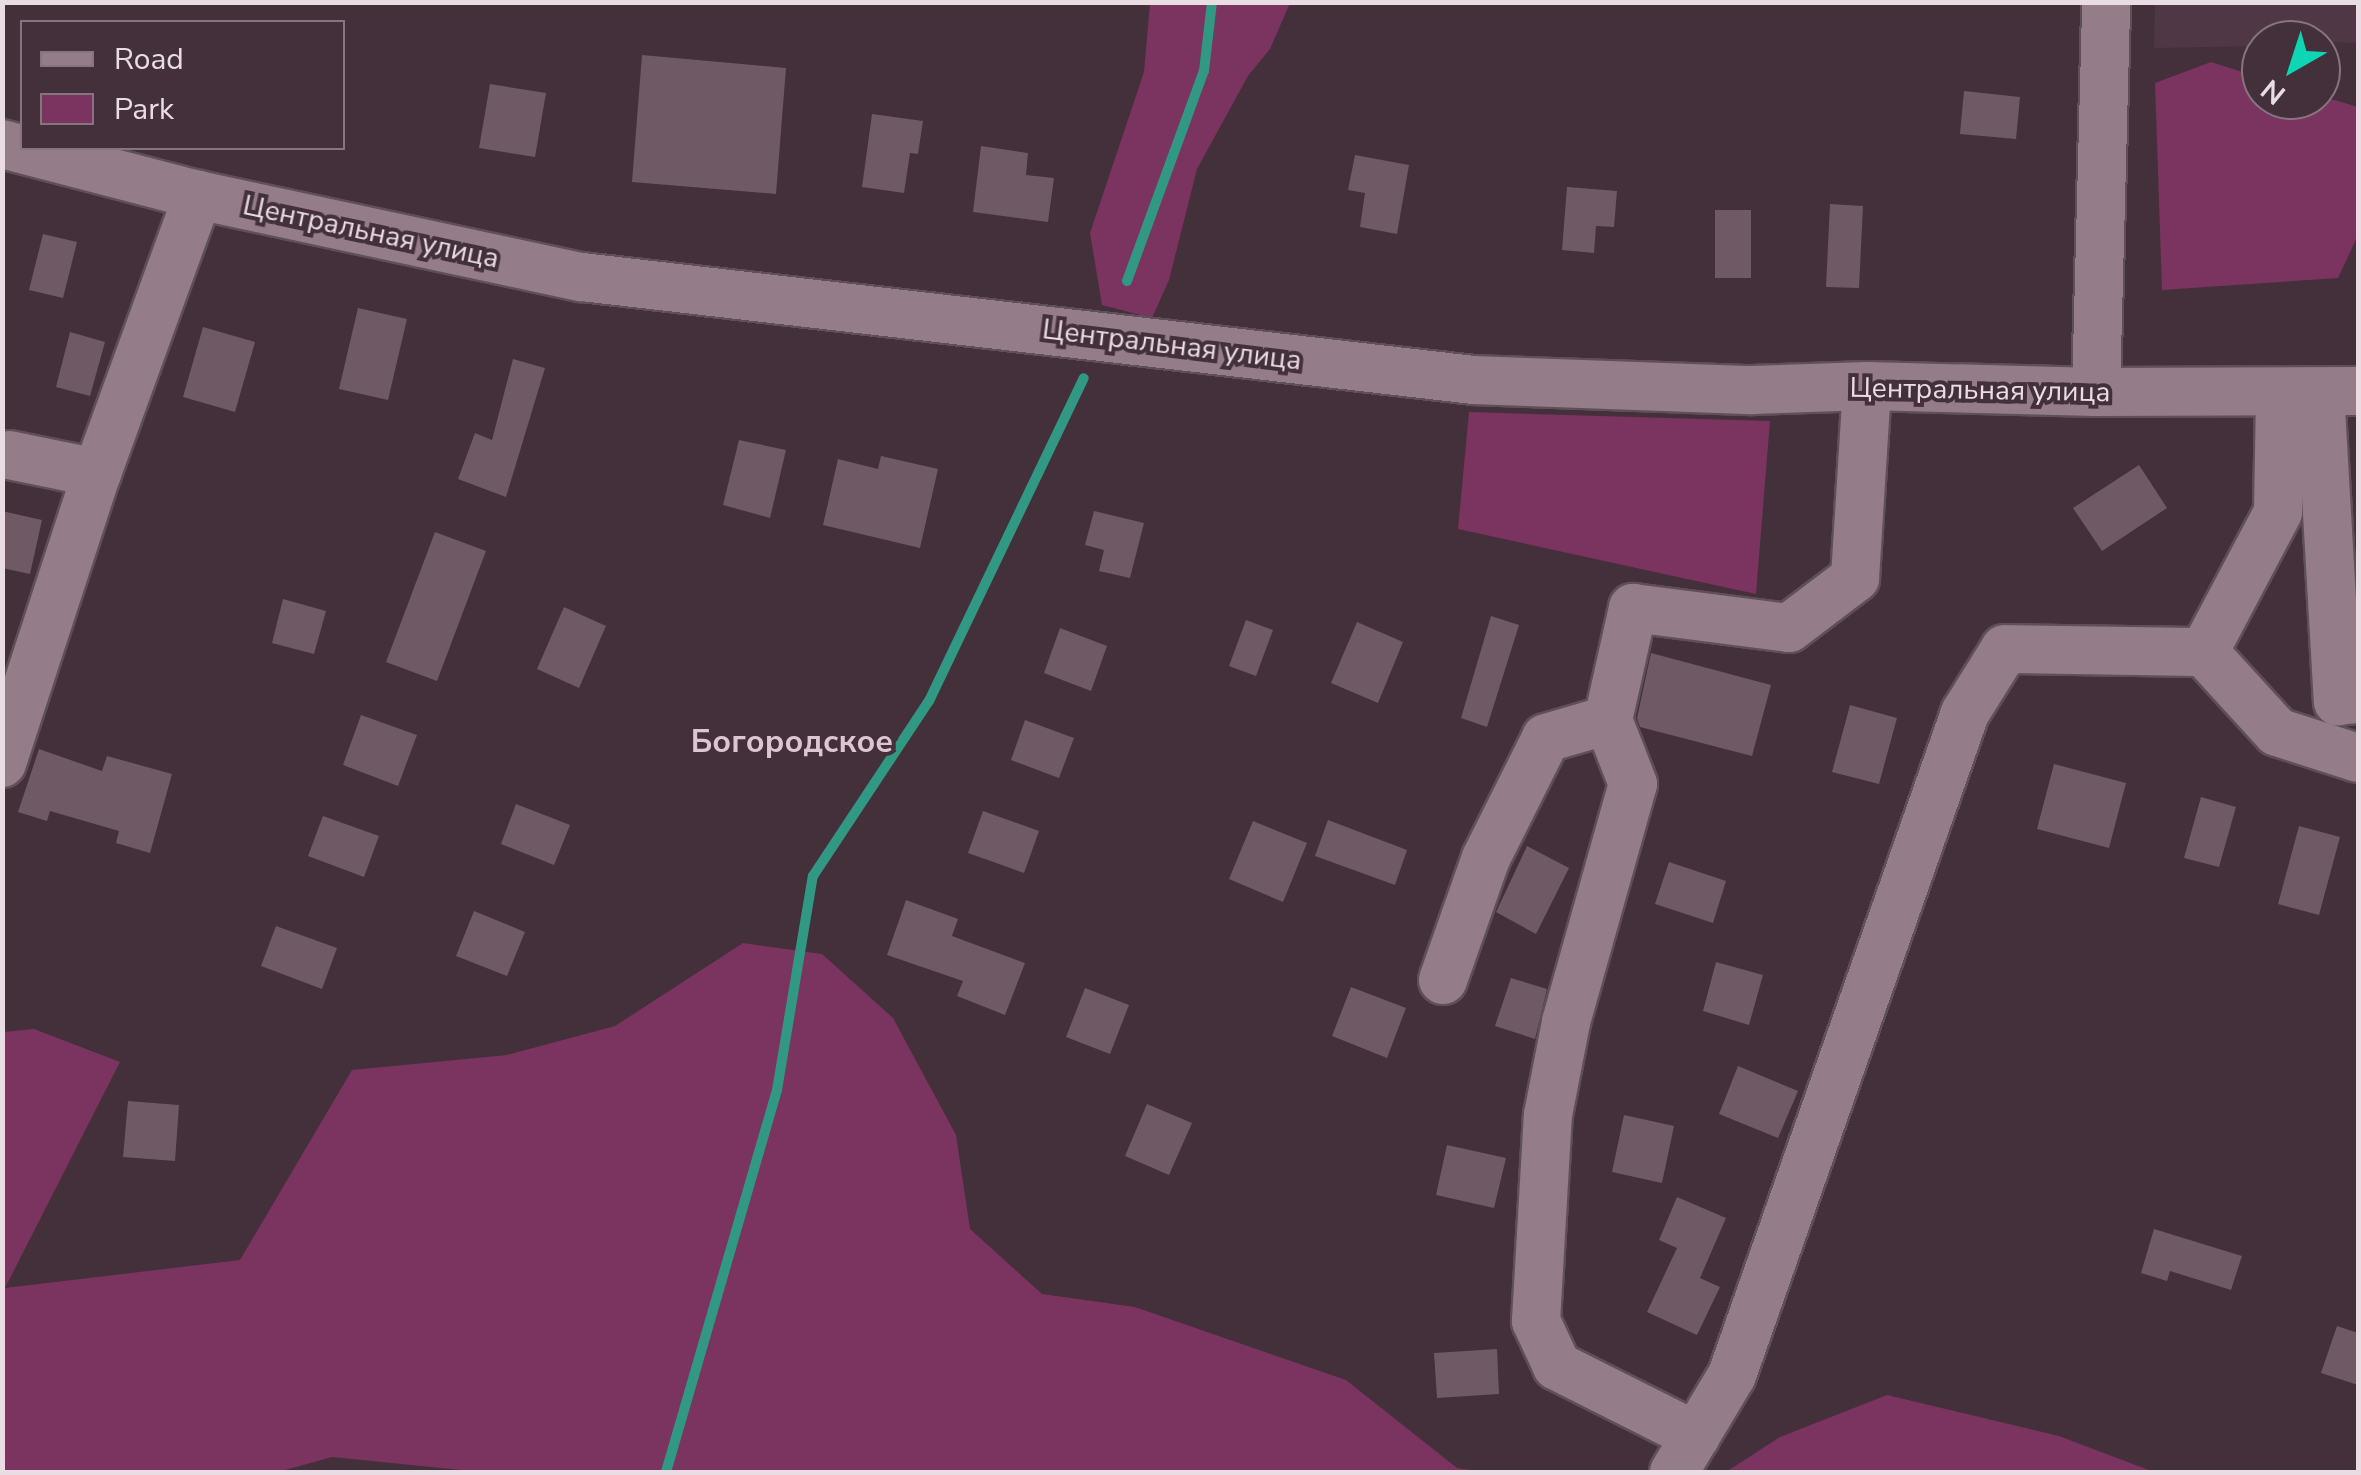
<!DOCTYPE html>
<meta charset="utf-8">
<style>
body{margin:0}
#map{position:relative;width:2361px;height:1475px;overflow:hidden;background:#43303a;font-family:"Nunito Sans",sans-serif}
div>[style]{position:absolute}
.built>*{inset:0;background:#503745}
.green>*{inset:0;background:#7b335f}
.stream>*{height:10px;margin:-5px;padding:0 5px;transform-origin:5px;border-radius:5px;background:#319983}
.building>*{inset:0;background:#6e5964}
.roads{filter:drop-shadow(2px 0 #5f4f58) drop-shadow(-2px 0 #5f4f58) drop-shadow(0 2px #5f4f58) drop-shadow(0 -2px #5f4f58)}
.minor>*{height:48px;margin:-24px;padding:0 24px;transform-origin:24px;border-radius:24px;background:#947d89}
span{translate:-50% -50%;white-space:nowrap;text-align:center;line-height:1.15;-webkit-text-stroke:8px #43303a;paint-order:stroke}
.street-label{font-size:28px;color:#e9dce3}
.quarter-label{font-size:32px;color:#dec5d2;font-weight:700}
.frame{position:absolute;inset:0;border:5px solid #e9dce3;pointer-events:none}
.legend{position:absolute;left:20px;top:20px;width:325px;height:130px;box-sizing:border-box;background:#43303a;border:2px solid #85757e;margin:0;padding:12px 18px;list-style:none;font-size:30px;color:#e9dce3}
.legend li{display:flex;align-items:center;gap:20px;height:50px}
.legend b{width:50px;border:2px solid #85757e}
.north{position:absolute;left:2241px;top:20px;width:100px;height:100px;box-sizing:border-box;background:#43303a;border:2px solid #85757e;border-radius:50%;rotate:219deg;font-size:28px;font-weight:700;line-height:40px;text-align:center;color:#e9dce3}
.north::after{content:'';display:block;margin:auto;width:35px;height:45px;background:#0ed5b4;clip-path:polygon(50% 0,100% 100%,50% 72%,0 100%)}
</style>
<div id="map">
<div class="built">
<i style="clip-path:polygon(2155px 3px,2358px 3px,2358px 43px,2261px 40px,2261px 46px,2154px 48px)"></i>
</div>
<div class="green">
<i style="clip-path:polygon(1150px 3px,1290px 3px,1270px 49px,1248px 76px,1197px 169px,1169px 280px,1152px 318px,1102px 305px,1090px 233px,1144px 72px)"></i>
<i style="clip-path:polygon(2211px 62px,2261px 78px,2261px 100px,2321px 100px,2321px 96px,2358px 107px,2358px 235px,2338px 278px,2162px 290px,2155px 83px)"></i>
<i style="clip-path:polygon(1469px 412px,1770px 421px,1756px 594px,1458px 529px)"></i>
<i style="clip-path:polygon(743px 943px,822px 954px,893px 1018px,956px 1135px,970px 1229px,1042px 1294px,1135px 1307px,1346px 1380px,1457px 1468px,1486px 1472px,481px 1472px,332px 1457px,278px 1472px,3px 1472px,3px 1032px,34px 1029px,120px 1062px,5px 1288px,240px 1260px,352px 1070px,507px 1055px,615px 1026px)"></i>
<i style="clip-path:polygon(1887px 1395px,2059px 1436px,2154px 1472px,1726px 1472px,1780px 1437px)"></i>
</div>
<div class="stream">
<i style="left:1127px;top:281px;width:224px;rotate:-69.9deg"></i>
<i style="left:1204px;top:71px;width:69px;rotate:-83.4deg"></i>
<i style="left:666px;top:1472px;width:398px;rotate:-73.8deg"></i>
<i style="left:777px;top:1090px;width:217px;rotate:-80.5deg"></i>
<i style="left:813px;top:876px;width:210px;rotate:-56.5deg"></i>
<i style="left:929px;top:701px;width:358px;rotate:-64.4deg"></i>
</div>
<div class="building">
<i style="clip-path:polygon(642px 55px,786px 68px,776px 194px,632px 182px)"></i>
<i style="clip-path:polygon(490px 84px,546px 93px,535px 157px,479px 148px)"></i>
<i style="clip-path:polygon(1964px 91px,2020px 97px,2016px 139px,1960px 134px)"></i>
<i style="clip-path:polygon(872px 114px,923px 121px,918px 154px,910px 153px,904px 193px,862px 187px)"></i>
<i style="clip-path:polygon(981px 146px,1028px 153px,1026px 175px,1054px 178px,1048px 222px,973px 212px)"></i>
<i style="clip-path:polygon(1355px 155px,1409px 165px,1397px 234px,1360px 227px,1365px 193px,1348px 190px)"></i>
<i style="clip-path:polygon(1567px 187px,1617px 191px,1614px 227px,1596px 226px,1594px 253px,1562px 250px)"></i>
<i style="clip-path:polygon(1830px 204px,1863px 206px,1859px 288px,1826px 287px)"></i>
<i style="clip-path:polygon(1715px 210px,1751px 210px,1751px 278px,1715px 278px)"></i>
<i style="clip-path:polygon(43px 234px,77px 242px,63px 298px,29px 290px)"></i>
<i style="clip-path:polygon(358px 308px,407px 319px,388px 400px,339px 389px)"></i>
<i style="clip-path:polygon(203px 327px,255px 342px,235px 412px,183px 397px)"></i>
<i style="clip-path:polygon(70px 332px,105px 342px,90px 396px,56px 387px)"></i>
<i style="clip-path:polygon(513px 359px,545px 368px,506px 497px,458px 479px,475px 433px,492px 440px)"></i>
<i style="clip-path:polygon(739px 440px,786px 450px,770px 518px,723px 505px)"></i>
<i style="clip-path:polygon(881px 456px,938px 469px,920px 548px,823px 525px,838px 459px,878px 469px)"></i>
<i style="clip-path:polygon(2139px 465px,2167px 508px,2102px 551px,2073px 508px)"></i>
<i style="clip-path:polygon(2px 511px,42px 520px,30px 574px,2px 568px)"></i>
<i style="clip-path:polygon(1094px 511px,1144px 523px,1130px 578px,1099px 571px,1104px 550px,1085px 545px)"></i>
<i style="clip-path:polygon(435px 532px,486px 551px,437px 681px,386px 662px)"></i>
<i style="clip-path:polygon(283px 599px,326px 611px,314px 654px,272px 643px)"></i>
<i style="clip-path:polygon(564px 607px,606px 626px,579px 688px,537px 669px)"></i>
<i style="clip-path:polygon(1491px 616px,1519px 625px,1487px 727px,1461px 718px)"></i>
<i style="clip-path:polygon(1246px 620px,1273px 630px,1256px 676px,1229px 666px)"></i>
<i style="clip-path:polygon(1357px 622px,1403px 642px,1378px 703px,1331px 683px)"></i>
<i style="clip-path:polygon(1060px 628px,1107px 646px,1091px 691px,1044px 673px)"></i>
<i style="clip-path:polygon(1651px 653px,1771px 685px,1752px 756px,1640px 727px,1637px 718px)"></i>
<i style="clip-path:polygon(1850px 705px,1897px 718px,1879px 784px,1832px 772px)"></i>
<i style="clip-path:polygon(361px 715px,417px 735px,398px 786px,343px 765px)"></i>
<i style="clip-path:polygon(1025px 720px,1074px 738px,1059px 778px,1011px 760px)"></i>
<i style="clip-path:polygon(39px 749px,102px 771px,107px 756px,172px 774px,150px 853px,116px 843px,119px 831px,50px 811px,47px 821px,18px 812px)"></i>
<i style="clip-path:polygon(2054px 764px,2126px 783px,2109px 848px,2037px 829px)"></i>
<i style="clip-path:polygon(2201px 797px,2236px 807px,2219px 867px,2184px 858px)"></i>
<i style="clip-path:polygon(516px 804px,570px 825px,554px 865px,501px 844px)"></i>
<i style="clip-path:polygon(983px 811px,1039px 831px,1024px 873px,968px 853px)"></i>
<i style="clip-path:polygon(323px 816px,379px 836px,364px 877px,308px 856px)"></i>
<i style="clip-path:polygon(1328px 820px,1407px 850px,1395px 885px,1315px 856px)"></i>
<i style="clip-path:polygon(1253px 821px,1307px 843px,1283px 902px,1229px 879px)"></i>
<i style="clip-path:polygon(2299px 826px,2340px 837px,2319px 915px,2278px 904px)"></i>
<i style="clip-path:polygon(1527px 846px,1569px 868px,1536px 934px,1496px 912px)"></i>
<i style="clip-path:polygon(1669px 862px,1726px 881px,1713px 923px,1655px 904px)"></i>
<i style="clip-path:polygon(906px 900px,958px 919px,952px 936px,1025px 963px,1005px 1015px,957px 996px,963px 981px,887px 955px)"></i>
<i style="clip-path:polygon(474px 911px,525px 932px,507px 976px,456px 956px)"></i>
<i style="clip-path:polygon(276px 926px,337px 948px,322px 989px,261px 966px)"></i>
<i style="clip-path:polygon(1716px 962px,1763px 975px,1749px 1025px,1703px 1011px)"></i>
<i style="clip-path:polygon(1511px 978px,1547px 989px,1535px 1039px,1495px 1026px)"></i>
<i style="clip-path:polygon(1351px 987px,1406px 1008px,1387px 1058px,1332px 1036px)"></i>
<i style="clip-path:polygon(1085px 988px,1129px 1005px,1110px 1054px,1066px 1037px)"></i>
<i style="clip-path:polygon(1738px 1066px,1798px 1091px,1778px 1138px,1719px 1114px)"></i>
<i style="clip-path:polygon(128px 1101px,179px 1105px,175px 1161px,123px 1157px)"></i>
<i style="clip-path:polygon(1147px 1104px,1192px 1123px,1169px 1175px,1125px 1156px)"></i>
<i style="clip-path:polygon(1624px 1115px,1674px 1126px,1662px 1183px,1612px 1172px)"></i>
<i style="clip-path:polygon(1447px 1145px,1506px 1158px,1494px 1208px,1436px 1195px)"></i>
<i style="clip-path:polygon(1677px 1197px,1726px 1218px,1700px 1278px,1720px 1287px,1697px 1335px,1647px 1312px,1677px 1248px,1659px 1240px)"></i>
<i style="clip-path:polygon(2154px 1229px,2242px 1256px,2231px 1290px,2170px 1271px,2167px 1281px,2141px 1273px)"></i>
<i style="clip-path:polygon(2337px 1326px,2358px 1333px,2358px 1385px,2321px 1373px)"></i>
<i style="clip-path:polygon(1497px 1349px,1499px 1394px,1437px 1398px,1434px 1353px)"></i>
</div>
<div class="roads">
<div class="minor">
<i style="left:2px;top:144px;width:203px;rotate:14.6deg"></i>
<i style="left:198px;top:195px;width:393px;rotate:12.1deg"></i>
<i style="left:582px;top:277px;width:897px;rotate:6.59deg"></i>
<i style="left:1473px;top:380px;width:279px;rotate:2.1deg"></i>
<i style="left:1752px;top:390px;width:115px;rotate:-2deg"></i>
<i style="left:1867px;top:386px;width:229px;rotate:1.5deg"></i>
<i style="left:2096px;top:392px;width:262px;rotate:-0.2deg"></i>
<i style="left:2096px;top:392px;width:390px;rotate:-88.5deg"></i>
<i style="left:2320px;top:392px;width:310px;rotate:86.7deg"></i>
<i style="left:2338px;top:701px;width:20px;rotate:-6deg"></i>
<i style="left:9px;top:455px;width:90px;rotate:11.6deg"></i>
<i style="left:2204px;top:652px;width:108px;rotate:47.6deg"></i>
<i style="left:2277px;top:732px;width:85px;rotate:17.8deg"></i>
<i style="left:2px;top:763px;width:305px;rotate:-71.9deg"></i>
<i style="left:97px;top:473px;width:296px;rotate:-70deg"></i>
<i style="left:1443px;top:980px;width:129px;rotate:-70.6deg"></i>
<i style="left:1486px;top:858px;width:134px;rotate:-63.4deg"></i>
<i style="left:1546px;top:738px;width:65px;rotate:-16.2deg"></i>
<i style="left:1696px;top:1436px;width:156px;rotate:-153.3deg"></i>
<i style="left:1557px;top:1366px;width:50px;rotate:-115deg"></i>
<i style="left:1536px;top:1321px;width:206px;rotate:-86.7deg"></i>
<i style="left:1548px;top:1115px;width:95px;rotate:-79deg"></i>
<i style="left:1566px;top:1022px;width:247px;rotate:-74.3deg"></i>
<i style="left:1633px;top:784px;width:69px;rotate:-111.3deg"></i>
<i style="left:1608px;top:720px;width:115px;rotate:-77.4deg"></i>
<i style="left:1633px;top:608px;width:157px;rotate:7.3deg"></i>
<i style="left:1789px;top:628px;width:83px;rotate:-37.1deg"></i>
<i style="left:1855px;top:578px;width:192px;rotate:-86.4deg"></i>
<i style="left:1674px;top:1472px;width:113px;rotate:-59.1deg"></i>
<i style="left:1732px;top:1375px;width:702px;rotate:-70.61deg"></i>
<i style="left:1965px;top:713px;width:75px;rotate:-58deg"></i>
<i style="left:2005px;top:649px;width:199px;rotate:0.9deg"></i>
<i style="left:2204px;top:652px;width:158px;rotate:-62.1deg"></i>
<i style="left:2278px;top:512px;width:119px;rotate:-89deg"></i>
</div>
</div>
<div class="street-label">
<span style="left:371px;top:232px;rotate:12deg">Центральная улица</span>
<span style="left:1172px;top:345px;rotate:7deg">Центральная улица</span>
<span style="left:1980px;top:390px;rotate:1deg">Центральная улица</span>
</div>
<div class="quarter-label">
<span style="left:792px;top:742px">Богородское</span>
</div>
<div class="frame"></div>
<ul class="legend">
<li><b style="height:12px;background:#947d89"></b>Road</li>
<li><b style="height:28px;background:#7b335f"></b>Park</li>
</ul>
<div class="north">N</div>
</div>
